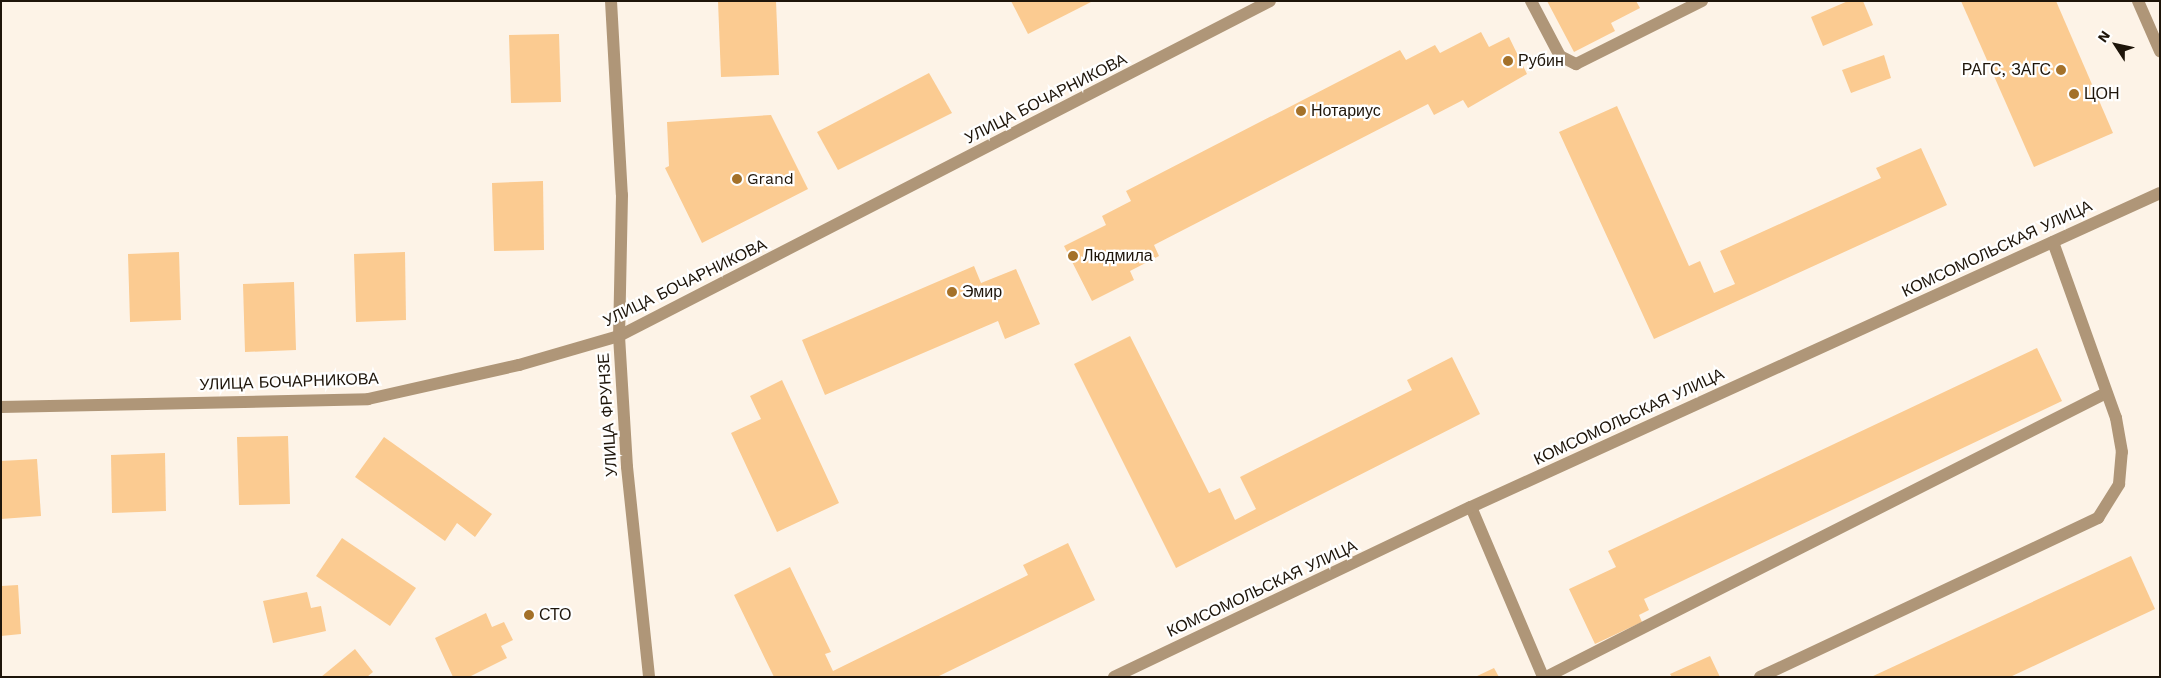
<!DOCTYPE html>
<meta charset="utf-8">
<style>
body{margin:0}
#map{position:relative;width:2161px;height:678px;overflow:hidden;background:#fdf3e7;font-family:"Work Sans",sans-serif}
div>[style]{position:absolute}
.building>*{inset:0;background:#fbcb91}
.minor>*{height:12px;margin:-6px;padding:0 6px;transform-origin:6px;border-radius:6px;background:#af9678}
.dots>*{width:14px;height:14px;translate:-50% -50%;box-sizing:border-box;border:2px solid #fff;border-radius:50%}
span{translate:-50% -50%;white-space:nowrap;text-align:center;line-height:1.15;-webkit-text-stroke:4.5px #fff;paint-order:stroke}
.poi-label{font-size:16px;color:#1e150a}
.left{translate:0 -50%;text-align:left}
.right{translate:-100% -50%;text-align:right}
.street-label{font-size:16px;color:#1e150a}
.frame{position:absolute;inset:0;border:2px solid #1e150a;pointer-events:none}
.north{position:absolute;left:2091px;top:20px;width:50px;height:50px;-webkit-text-stroke:4px #fff;paint-order:stroke;rotate:305deg;font-size:14px;font-weight:700;line-height:20px;text-align:center;color:#1e150a}
.north::after{content:'';display:block;margin:auto;width:18px;height:22px;background:#1e150a;clip-path:polygon(50% 0,100% 100%,50% 72%,0 100%)}
</style>
<div id="map">
<div class="building">
<i style="clip-path:polygon(718px 1px,776px 1px,779px 75px,721px 77px)"></i>
<i style="clip-path:polygon(1011px 1px,1093px 1px,1028px 34px)"></i>
<i style="clip-path:polygon(1547px 1px,1636px 1px,1640px 8px,1611px 23px,1615px 31px,1574px 52px)"></i>
<i style="clip-path:polygon(1848px 1px,1863px 1px,1873px 25px,1823px 46px,1811px 17px)"></i>
<i style="clip-path:polygon(1961px 1px,2056px 1px,2113px 133px,2034px 167px)"></i>
<i style="clip-path:polygon(1481px 32px,1489px 47px,1509px 37px,1527px 74px,1468px 108px,1463px 100px,1434px 115px,1428px 104px,1154px 245px,1159px 256px,1130px 271px,1134px 280px,1092px 301px,1064px 246px,1106px 225px,1102px 216px,1131px 201px,1126px 191px,1400px 50px,1406px 60px,1435px 45px,1440px 53px)"></i>
<i style="clip-path:polygon(559px 34px,561px 102px,511px 103px,509px 35px)"></i>
<i style="clip-path:polygon(1884px 55px,1891px 78px,1851px 93px,1842px 70px)"></i>
<i style="clip-path:polygon(929px 73px,952px 113px,838px 170px,817px 132px)"></i>
<i style="clip-path:polygon(1617px 106px,1689px 266px,1700px 261px,1714px 293px,1735px 284px,1720px 251px,1881px 178px,1876px 168px,1921px 148px,1947px 205px,1654px 339px,1559px 132px)"></i>
<i style="clip-path:polygon(771px 115px,808px 189px,702px 243px,665px 168px,669px 166px,667px 122px)"></i>
<i style="clip-path:polygon(543px 181px,544px 250px,494px 251px,492px 183px)"></i>
<i style="clip-path:polygon(179px 252px,181px 320px,130px 322px,128px 254px)"></i>
<i style="clip-path:polygon(405px 252px,406px 320px,356px 322px,354px 254px)"></i>
<i style="clip-path:polygon(974px 266px,981px 283px,1016px 269px,1040px 324px,1005px 339px,998px 321px,825px 395px,802px 340px)"></i>
<i style="clip-path:polygon(294px 282px,296px 350px,245px 352px,243px 284px)"></i>
<i style="clip-path:polygon(1130px 336px,1209px 493px,1220px 488px,1235px 520px,1256px 509px,1240px 477px,1412px 390px,1407px 380px,1452px 357px,1480px 414px,1176px 568px,1074px 364px)"></i>
<i style="clip-path:polygon(2037px 348px,2062px 401px,1644px 599px,1649px 610px,1639px 615px,1642px 622px,1595px 644px,1569px 589px,1616px 567px,1608px 551px)"></i>
<i style="clip-path:polygon(782px 380px,839px 503px,777px 532px,731px 433px,761px 419px,750px 396px)"></i>
<i style="clip-path:polygon(288px 436px,290px 504px,239px 505px,237px 437px)"></i>
<i style="clip-path:polygon(384px 437px,492px 514px,475px 537px,457px 523px,445px 541px,355px 477px)"></i>
<i style="clip-path:polygon(165px 453px,166px 511px,112px 513px,111px 455px)"></i>
<i style="clip-path:polygon(37px 459px,41px 516px,1px 519px,1px 461px)"></i>
<i style="clip-path:polygon(342px 538px,416px 588px,390px 626px,316px 576px)"></i>
<i style="clip-path:polygon(1068px 543px,1095px 600px,937px 677px,774px 677px,734px 595px,790px 567px,831px 652px,825px 654px,833px 671px,1028px 575px,1023px 565px)"></i>
<i style="clip-path:polygon(2131px 556px,2155px 609px,2010px 677px,1871px 677px)"></i>
<i style="clip-path:polygon(18px 585px,21px 634px,1px 636px,1px 586px)"></i>
<i style="clip-path:polygon(307px 592px,311px 608px,321px 606px,326px 631px,273px 643px,263px 601px)"></i>
<i style="clip-path:polygon(486px 613px,492px 627px,504px 622px,513px 640px,501px 646px,507px 658px,469px 677px,453px 677px,435px 638px)"></i>
<i style="clip-path:polygon(355px 649px,373px 672px,367px 677px,321px 677px)"></i>
<i style="clip-path:polygon(1710px 656px,1720px 677px,1672px 677px,1670px 674px)"></i>
<i style="clip-path:polygon(1494px 668px,1499px 677px,1475px 677px)"></i>
</div>
<div class="minor">
<i style="left:611px;top:1px;width:194px;rotate:86.8deg"></i>
<i style="left:622px;top:195px;width:141px;rotate:91.2deg"></i>
<i style="left:619px;top:336px;width:131px;rotate:86.5deg"></i>
<i style="left:627px;top:467px;width:211px;rotate:84deg"></i>
<i style="left:1531px;top:1px;width:62px;rotate:62.2deg"></i>
<i style="left:1560px;top:56px;width:18px;rotate:27deg"></i>
<i style="left:1576px;top:64px;width:141px;rotate:-26.6deg"></i>
<i style="left:2138px;top:1px;width:55px;rotate:66.3deg"></i>
<i style="left:1px;top:407px;width:367px;rotate:-1.2deg"></i>
<i style="left:368px;top:399px;width:155px;rotate:-12.7deg"></i>
<i style="left:519px;top:365px;width:104px;rotate:-16.2deg"></i>
<i style="left:619px;top:336px;width:732px;rotate:-27.23deg"></i>
<i style="left:1471px;top:507px;width:185px;rotate:67deg"></i>
<i style="left:1114px;top:677px;width:395px;rotate:-25.5deg"></i>
<i style="left:1471px;top:507px;width:757px;rotate:-24.5deg"></i>
<i style="left:1546px;top:677px;width:626px;rotate:-26.89deg"></i>
<i style="left:1760px;top:677px;width:374px;rotate:-25.2deg"></i>
<i style="left:2098px;top:518px;width:40px;rotate:-58deg"></i>
<i style="left:2119px;top:484px;width:32px;rotate:-85deg"></i>
<i style="left:2122px;top:452px;width:35px;rotate:-100deg"></i>
<i style="left:2116px;top:418px;width:187px;rotate:-109.7deg"></i>
</div>
<div class="dots">
<i style="left:1508px;top:61px;background:#a47129"></i>
<i style="left:2061px;top:70px;background:#a47129"></i>
<i style="left:2074px;top:94px;background:#a47129"></i>
<i style="left:1301px;top:111px;background:#a47129"></i>
<i style="left:737px;top:179px;background:#a47129"></i>
<i style="left:1073px;top:256px;background:#a47129"></i>
<i style="left:952px;top:292px;background:#a47129"></i>
<i style="left:529px;top:615px;background:#a47129"></i>
</div>
<div class="poi-label">
<span class="left" style="left:1518px;top:61px">Рубин</span>
<span class="right" style="left:2051px;top:70px">РАГС, ЗАГС</span>
<span class="left" style="left:2084px;top:94px">ЦОН</span>
<span class="left" style="left:1311px;top:111px">Нотариус</span>
<span class="left" style="left:747px;top:179px">Grand</span>
<span class="left" style="left:1083px;top:256px">Людмила</span>
<span class="left" style="left:962px;top:292px">Эмир</span>
<span class="left" style="left:539px;top:615px">СТО</span>
</div>
<div class="street-label">
<span style="left:1046px;top:99px;rotate:-27deg">УЛИЦА БОЧАРНИКОВА</span>
<span style="left:1997px;top:249px;rotate:-25deg">КОМСОМОЛЬСКАЯ УЛИЦА</span>
<span style="left:685px;top:283px;rotate:-26deg">УЛИЦА БОЧАРНИКОВА</span>
<span style="left:289px;top:382px;rotate:-2deg">УЛИЦА БОЧАРНИКОВА</span>
<span style="left:608px;top:415px;rotate:-94deg">УЛИЦА ФРУНЗЕ</span>
<span style="left:1629px;top:417px;rotate:-25deg">КОМСОМОЛЬСКАЯ УЛИЦА</span>
<span style="left:1262px;top:589px;rotate:-25deg">КОМСОМОЛЬСКАЯ УЛИЦА</span>
</div>
<div class="frame"></div>
<div class="north">N</div>
</div>
